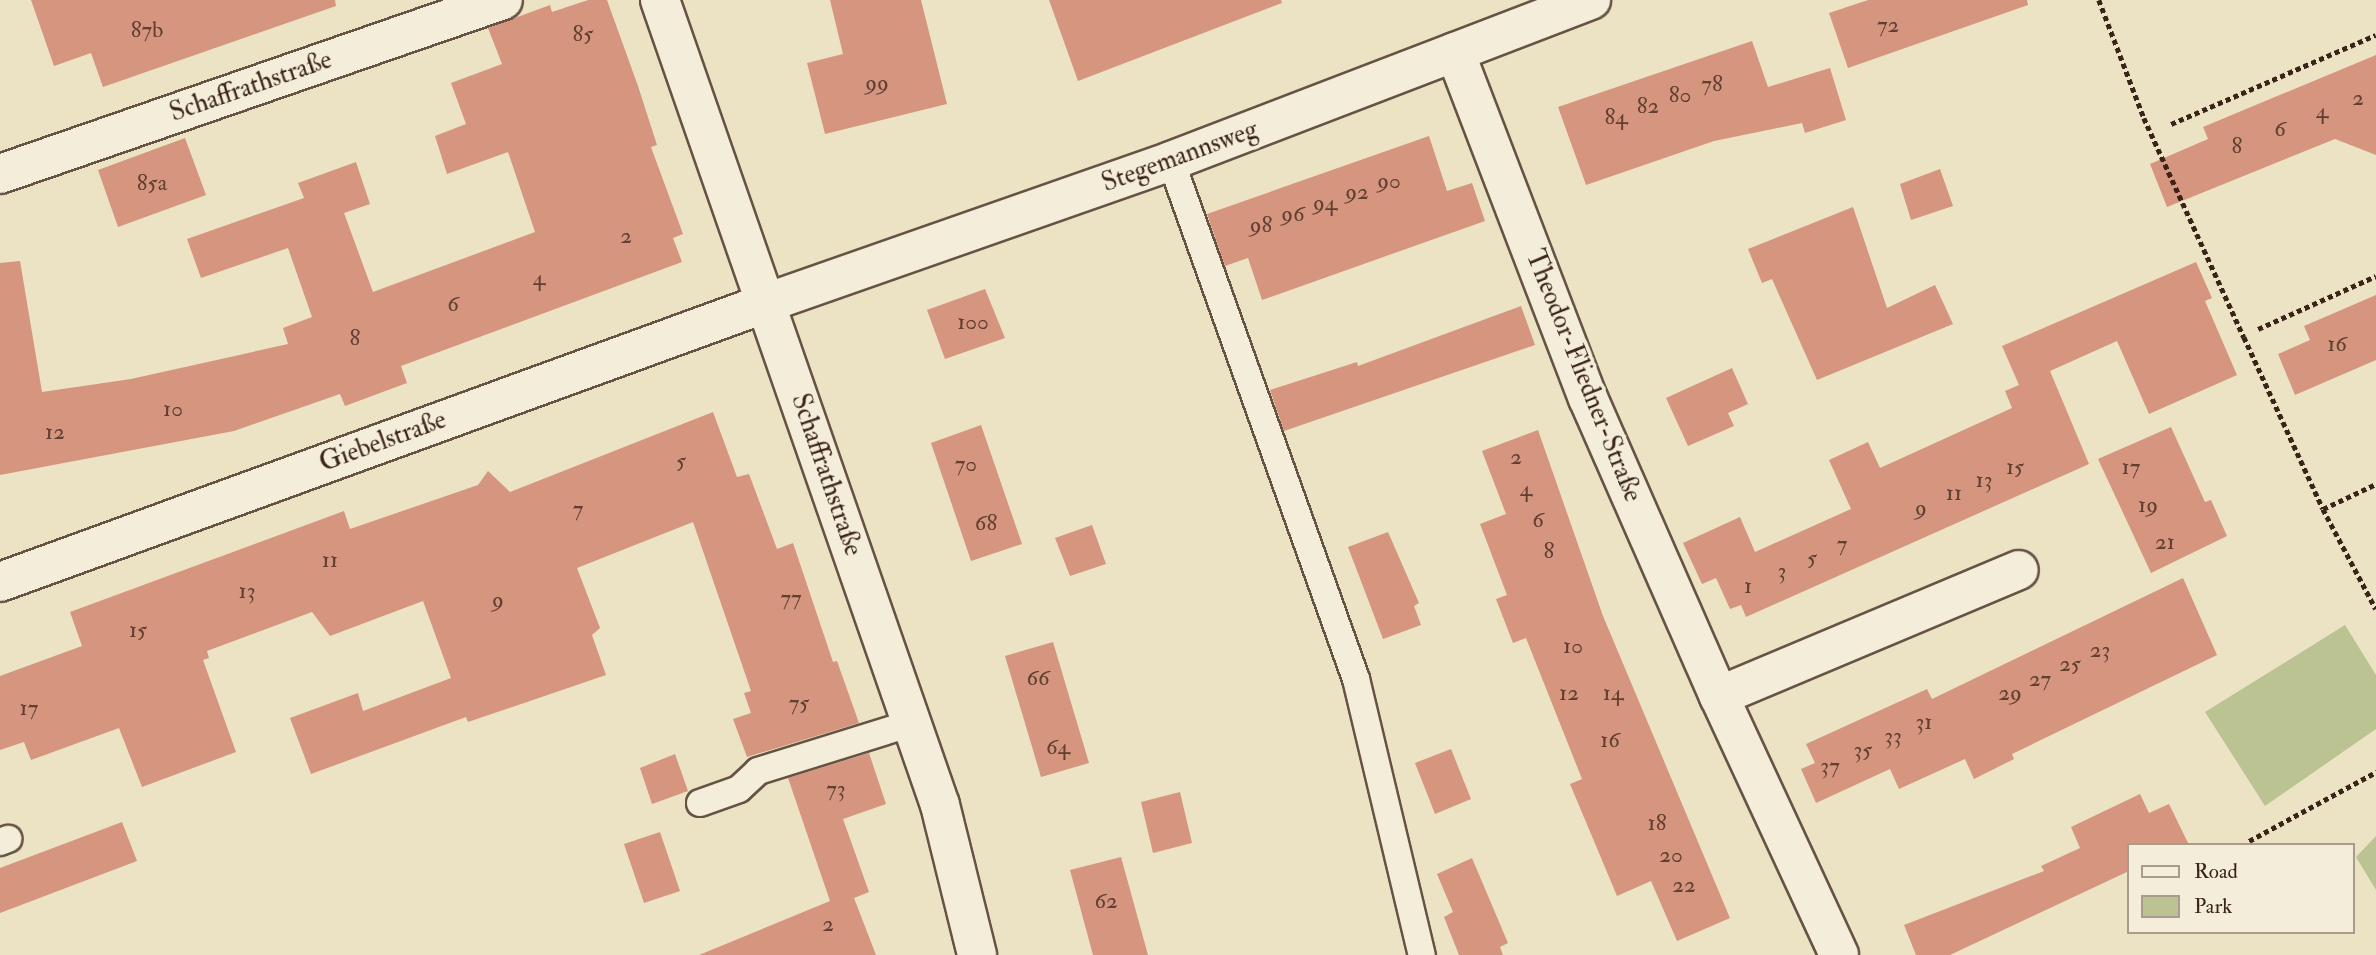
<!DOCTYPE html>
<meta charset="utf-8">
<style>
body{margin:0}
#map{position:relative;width:2376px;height:955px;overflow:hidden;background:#ece3c5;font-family:"IM FELL Double Pica",serif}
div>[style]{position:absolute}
.green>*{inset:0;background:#bbc392}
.building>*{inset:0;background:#d5957e}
.path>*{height:4.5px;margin-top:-2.25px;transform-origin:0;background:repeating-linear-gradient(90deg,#3a2319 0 5px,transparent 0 8.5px)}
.roads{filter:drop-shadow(2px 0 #665344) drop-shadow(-2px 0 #665344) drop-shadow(0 2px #665344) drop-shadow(0 -2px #665344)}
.lane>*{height:26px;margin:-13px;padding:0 13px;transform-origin:13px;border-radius:13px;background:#f3edd9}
.street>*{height:38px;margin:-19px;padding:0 19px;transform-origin:19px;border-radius:19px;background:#f3edd9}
span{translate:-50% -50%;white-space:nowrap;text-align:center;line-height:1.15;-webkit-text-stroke:7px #f3edd9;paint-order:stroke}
.number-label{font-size:23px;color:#614032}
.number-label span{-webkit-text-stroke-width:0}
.street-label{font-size:26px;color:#3a2319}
.legend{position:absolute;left:2127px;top:843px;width:228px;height:91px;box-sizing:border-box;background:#f3edd9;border:2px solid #a99c8c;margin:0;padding:9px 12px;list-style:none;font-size:21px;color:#3a2319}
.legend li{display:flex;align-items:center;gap:14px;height:35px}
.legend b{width:35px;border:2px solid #a99c8c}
</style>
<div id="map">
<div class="green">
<i style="clip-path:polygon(2345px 625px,2376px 675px,2376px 729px,2265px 806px,2205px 712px)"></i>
<i style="clip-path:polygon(2376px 836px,2376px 890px,2356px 857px)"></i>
</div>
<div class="building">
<i style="clip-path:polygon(31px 0,335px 0,336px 6px,103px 87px,91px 53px,54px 66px)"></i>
<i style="clip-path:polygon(588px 0,607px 0,638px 86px,657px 145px,651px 147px,683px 234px,673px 238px,682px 262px,401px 366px,407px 383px,345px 406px,340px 394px,234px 431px,0 475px,0 263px,20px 261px,42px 392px,131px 379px,288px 344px,283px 328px,312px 317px,288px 248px,201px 278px,187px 239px,304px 198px,298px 183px,356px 162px,370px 204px,344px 213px,373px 292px,535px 232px,508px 152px,447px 174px,435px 136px,466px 124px,451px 83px,502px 64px,488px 28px,550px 5px,552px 12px)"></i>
<i style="clip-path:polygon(830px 0,921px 0,947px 104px,825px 134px,807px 63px,843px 54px)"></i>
<i style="clip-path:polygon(1049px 0,1281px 0,1282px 3px,1078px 81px)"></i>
<i style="clip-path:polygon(1868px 0,2027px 0,2028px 5px,1848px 68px,1829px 13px)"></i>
<i style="clip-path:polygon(1752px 41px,1768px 87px,1830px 68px,1846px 120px,1805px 133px,1802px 123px,1714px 141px,1586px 185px,1558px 107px)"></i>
<i style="clip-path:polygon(2376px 55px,2376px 155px,2335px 139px,2167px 207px,2150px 164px,2208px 139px,2203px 127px)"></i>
<i style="clip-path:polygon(1429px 136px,1447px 191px,1472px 183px,1485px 221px,1262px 300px,1248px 258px,1225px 266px,1207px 214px)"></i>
<i style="clip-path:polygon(185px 138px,206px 195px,118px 227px,98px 170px)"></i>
<i style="clip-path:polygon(1940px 169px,1953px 206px,1911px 220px,1900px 184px)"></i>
<i style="clip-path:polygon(1853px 207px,1887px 308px,1935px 285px,1953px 324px,1817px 380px,1772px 279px,1762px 283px,1748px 249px)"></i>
<i style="clip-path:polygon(2196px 262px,2212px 298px,2205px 301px,2237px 375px,2149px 414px,2117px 341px,2050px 371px,2089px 464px,1746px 617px,1741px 605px,1730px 609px,1716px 578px,1702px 584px,1683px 543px,1740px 517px,1755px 552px,1851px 509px,1829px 460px,1868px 442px,1880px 468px,2012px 408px,2005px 391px,2019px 385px,2002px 346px)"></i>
<i style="clip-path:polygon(985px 289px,1005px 338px,945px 359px,927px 310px)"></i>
<i style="clip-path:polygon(2376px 295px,2376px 360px,2295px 395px,2278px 354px,2310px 340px,2304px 326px)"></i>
<i style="clip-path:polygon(1521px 306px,1535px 345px,1284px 431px,1270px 390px,1357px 362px,1358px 366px)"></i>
<i style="clip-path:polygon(1732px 368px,1748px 404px,1728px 413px,1734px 426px,1688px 446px,1666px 398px)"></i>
<i style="clip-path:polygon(713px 412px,737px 477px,749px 474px,777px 549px,793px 543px,833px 662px,837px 661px,859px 723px,747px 757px,733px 719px,751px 713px,744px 693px,751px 691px,693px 522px,577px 568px,600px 628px,592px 635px,606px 675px,468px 722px,466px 717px,311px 774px,290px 718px,358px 693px,363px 711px,451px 678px,423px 601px,330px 636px,312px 612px,207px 651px,209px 658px,203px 660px,236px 752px,142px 787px,119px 728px,31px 760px,24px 742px,0 750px,0 676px,82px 646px,70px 612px,344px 511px,350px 529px,478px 485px,488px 471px,510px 492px)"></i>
<i style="clip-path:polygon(981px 425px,1022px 544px,971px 561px,931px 443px)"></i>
<i style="clip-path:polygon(2171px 427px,2205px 502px,2211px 500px,2227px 536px,2151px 573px,2098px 459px)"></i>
<i style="clip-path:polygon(1538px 430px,1603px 616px,1730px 918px,1677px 941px,1651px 881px,1617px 896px,1570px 784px,1582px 779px,1526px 638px,1513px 643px,1496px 599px,1507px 595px,1480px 524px,1506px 514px,1482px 451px)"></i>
<i style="clip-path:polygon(1092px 525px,1106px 564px,1070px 576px,1055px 538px)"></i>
<i style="clip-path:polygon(1388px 532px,1419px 603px,1414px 606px,1421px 625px,1383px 639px,1348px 547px)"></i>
<i style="clip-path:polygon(2183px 578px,2217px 655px,2012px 754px,2014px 759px,1974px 779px,1965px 759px,1899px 789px,1890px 769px,1816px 803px,1801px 769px,1815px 763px,1806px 744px,1927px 689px,1932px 699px)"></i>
<i style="clip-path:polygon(1053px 642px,1089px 763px,1041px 777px,1005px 656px)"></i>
<i style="clip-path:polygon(1451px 749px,1471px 799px,1435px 814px,1415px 763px)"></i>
<i style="clip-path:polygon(869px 753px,886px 804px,843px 819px,869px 892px,854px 898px,876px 955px,699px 955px,830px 901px,788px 778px)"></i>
<i style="clip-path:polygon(675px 754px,688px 791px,652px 804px,640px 768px)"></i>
<i style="clip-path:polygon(1180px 792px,1192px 843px,1153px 853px,1141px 802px)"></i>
<i style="clip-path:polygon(2140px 794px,2149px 813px,2169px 804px,2189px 845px,2129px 845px,2129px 871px,1950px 955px,1916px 955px,1904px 925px,2044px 871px,2041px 866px,2080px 848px,2071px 827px)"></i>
<i style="clip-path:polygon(122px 822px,137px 861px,0 913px,0 868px)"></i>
<i style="clip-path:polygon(660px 832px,680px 891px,644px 903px,624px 844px)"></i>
<i style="clip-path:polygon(1121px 857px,1148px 955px,1093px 955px,1070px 870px)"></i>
<i style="clip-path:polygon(1472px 858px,1508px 943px,1500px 947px,1503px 955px,1459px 955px,1444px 917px,1453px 912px,1437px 874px)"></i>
</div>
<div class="path">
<i style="left:2099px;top:0;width:126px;rotate:69.1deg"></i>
<i style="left:2144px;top:118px;width:241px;rotate:65.5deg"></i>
<i style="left:2244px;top:337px;width:189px;rotate:65.3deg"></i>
<i style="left:2323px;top:509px;width:113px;rotate:62.1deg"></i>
<i style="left:2171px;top:124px;width:223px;rotate:-23.5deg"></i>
<i style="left:2258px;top:329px;width:129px;rotate:-24.2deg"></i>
<i style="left:2323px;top:509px;width:59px;rotate:-25.3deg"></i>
<i style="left:2249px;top:841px;width:145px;rotate:-28.5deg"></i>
</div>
<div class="roads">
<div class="lane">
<i style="left:1171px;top:161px;width:550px;rotate:70.35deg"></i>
<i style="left:1356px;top:679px;width:284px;rotate:76.6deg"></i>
<i style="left:700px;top:803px;width:41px;rotate:-19.7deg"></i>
<i style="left:739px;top:789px;width:26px;rotate:-43deg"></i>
<i style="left:758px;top:771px;width:161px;rotate:-17.3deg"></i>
<i style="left:0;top:842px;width:9px;rotate:-21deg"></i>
</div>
<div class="street">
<i style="left:660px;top:0;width:852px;rotate:70.82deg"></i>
<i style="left:940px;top:805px;width:154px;rotate:76.1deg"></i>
<i style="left:1455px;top:52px;width:371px;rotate:69deg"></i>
<i style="left:1588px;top:398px;width:326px;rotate:66.3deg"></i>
<i style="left:1719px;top:696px;width:285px;rotate:65.1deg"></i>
<i style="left:0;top:174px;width:532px;rotate:-19.08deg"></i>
<i style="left:0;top:582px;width:815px;rotate:-20.01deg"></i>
<i style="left:766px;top:303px;width:429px;rotate:-19.3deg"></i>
<i style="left:1171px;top:161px;width:450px;rotate:-21deg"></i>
<i style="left:1719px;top:696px;width:325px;rotate:-22.8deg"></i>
</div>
</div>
<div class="number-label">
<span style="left:1888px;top:25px">72</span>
<span style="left:147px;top:30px">87b</span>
<span style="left:583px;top:34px">85</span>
<span style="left:877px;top:83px">99</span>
<span style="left:1712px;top:84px">78</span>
<span style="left:1680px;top:95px">80</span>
<span style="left:2358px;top:98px">2</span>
<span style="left:1648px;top:106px">82</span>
<span style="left:2322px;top:111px">4</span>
<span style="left:1616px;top:117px">84</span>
<span style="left:2280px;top:129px">6</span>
<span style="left:2237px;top:146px">8</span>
<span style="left:1389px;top:181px">90</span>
<span style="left:152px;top:183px">85a</span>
<span style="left:1357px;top:192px">92</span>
<span style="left:1325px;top:203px">94</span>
<span style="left:1293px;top:214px">96</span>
<span style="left:1261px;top:225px">98</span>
<span style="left:626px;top:236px">2</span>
<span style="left:539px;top:278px">4</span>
<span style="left:453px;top:304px">6</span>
<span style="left:973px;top:322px">100</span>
<span style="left:355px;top:338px">8</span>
<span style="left:2337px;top:344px">16</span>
<span style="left:173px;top:409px">10</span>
<span style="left:55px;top:432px">12</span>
<span style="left:1516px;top:457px">2</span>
<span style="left:681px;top:461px">5</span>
<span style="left:966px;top:464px">70</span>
<span style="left:2015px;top:467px">15</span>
<span style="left:2131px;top:467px">17</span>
<span style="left:1984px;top:480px">13</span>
<span style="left:1526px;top:489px">4</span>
<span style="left:1954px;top:493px">11</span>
<span style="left:2148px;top:505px">19</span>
<span style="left:1921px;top:508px">9</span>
<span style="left:578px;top:509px">7</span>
<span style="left:1538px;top:520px">6</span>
<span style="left:986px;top:523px">68</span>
<span style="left:2165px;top:542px">21</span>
<span style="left:1842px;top:544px">7</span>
<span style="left:1549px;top:551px">8</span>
<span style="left:1812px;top:558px">5</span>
<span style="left:330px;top:560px">11</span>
<span style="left:1782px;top:571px">3</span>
<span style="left:1748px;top:586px">1</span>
<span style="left:247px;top:591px">13</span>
<span style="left:791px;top:598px">77</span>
<span style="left:498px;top:600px">9</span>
<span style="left:138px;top:630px">15</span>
<span style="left:1573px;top:646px">10</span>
<span style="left:2100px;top:650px">23</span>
<span style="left:2070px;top:664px">25</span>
<span style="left:1038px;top:678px">66</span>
<span style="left:2040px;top:679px">27</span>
<span style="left:1569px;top:693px">12</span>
<span style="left:1613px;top:693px">14</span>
<span style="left:2010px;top:693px">29</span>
<span style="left:799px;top:703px">75</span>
<span style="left:29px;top:708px">17</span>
<span style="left:1924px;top:722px">31</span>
<span style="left:1893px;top:736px">33</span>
<span style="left:1610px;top:740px">16</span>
<span style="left:1058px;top:747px">64</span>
<span style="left:1863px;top:750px">35</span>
<span style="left:1830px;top:766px">37</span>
<span style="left:836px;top:789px">73</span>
<span style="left:1657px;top:823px">18</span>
<span style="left:1671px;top:855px">20</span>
<span style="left:1684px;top:885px">22</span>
<span style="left:1106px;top:901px">62</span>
<span style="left:828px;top:924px">2</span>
</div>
<div class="street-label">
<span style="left:251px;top:87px;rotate:-19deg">Schaffrathstraße</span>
<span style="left:1180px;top:157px;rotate:-20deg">Stegemannsweg</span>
<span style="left:1583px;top:376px;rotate:68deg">Theodor-Fliedner-Straße</span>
<span style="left:383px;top:442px;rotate:-20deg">Giebelstraße</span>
<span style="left:826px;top:475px;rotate:71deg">Schaffrathstraße</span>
</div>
<ul class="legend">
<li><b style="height:9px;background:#f3edd9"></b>Road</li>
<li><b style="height:19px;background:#bbc392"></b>Park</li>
</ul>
</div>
